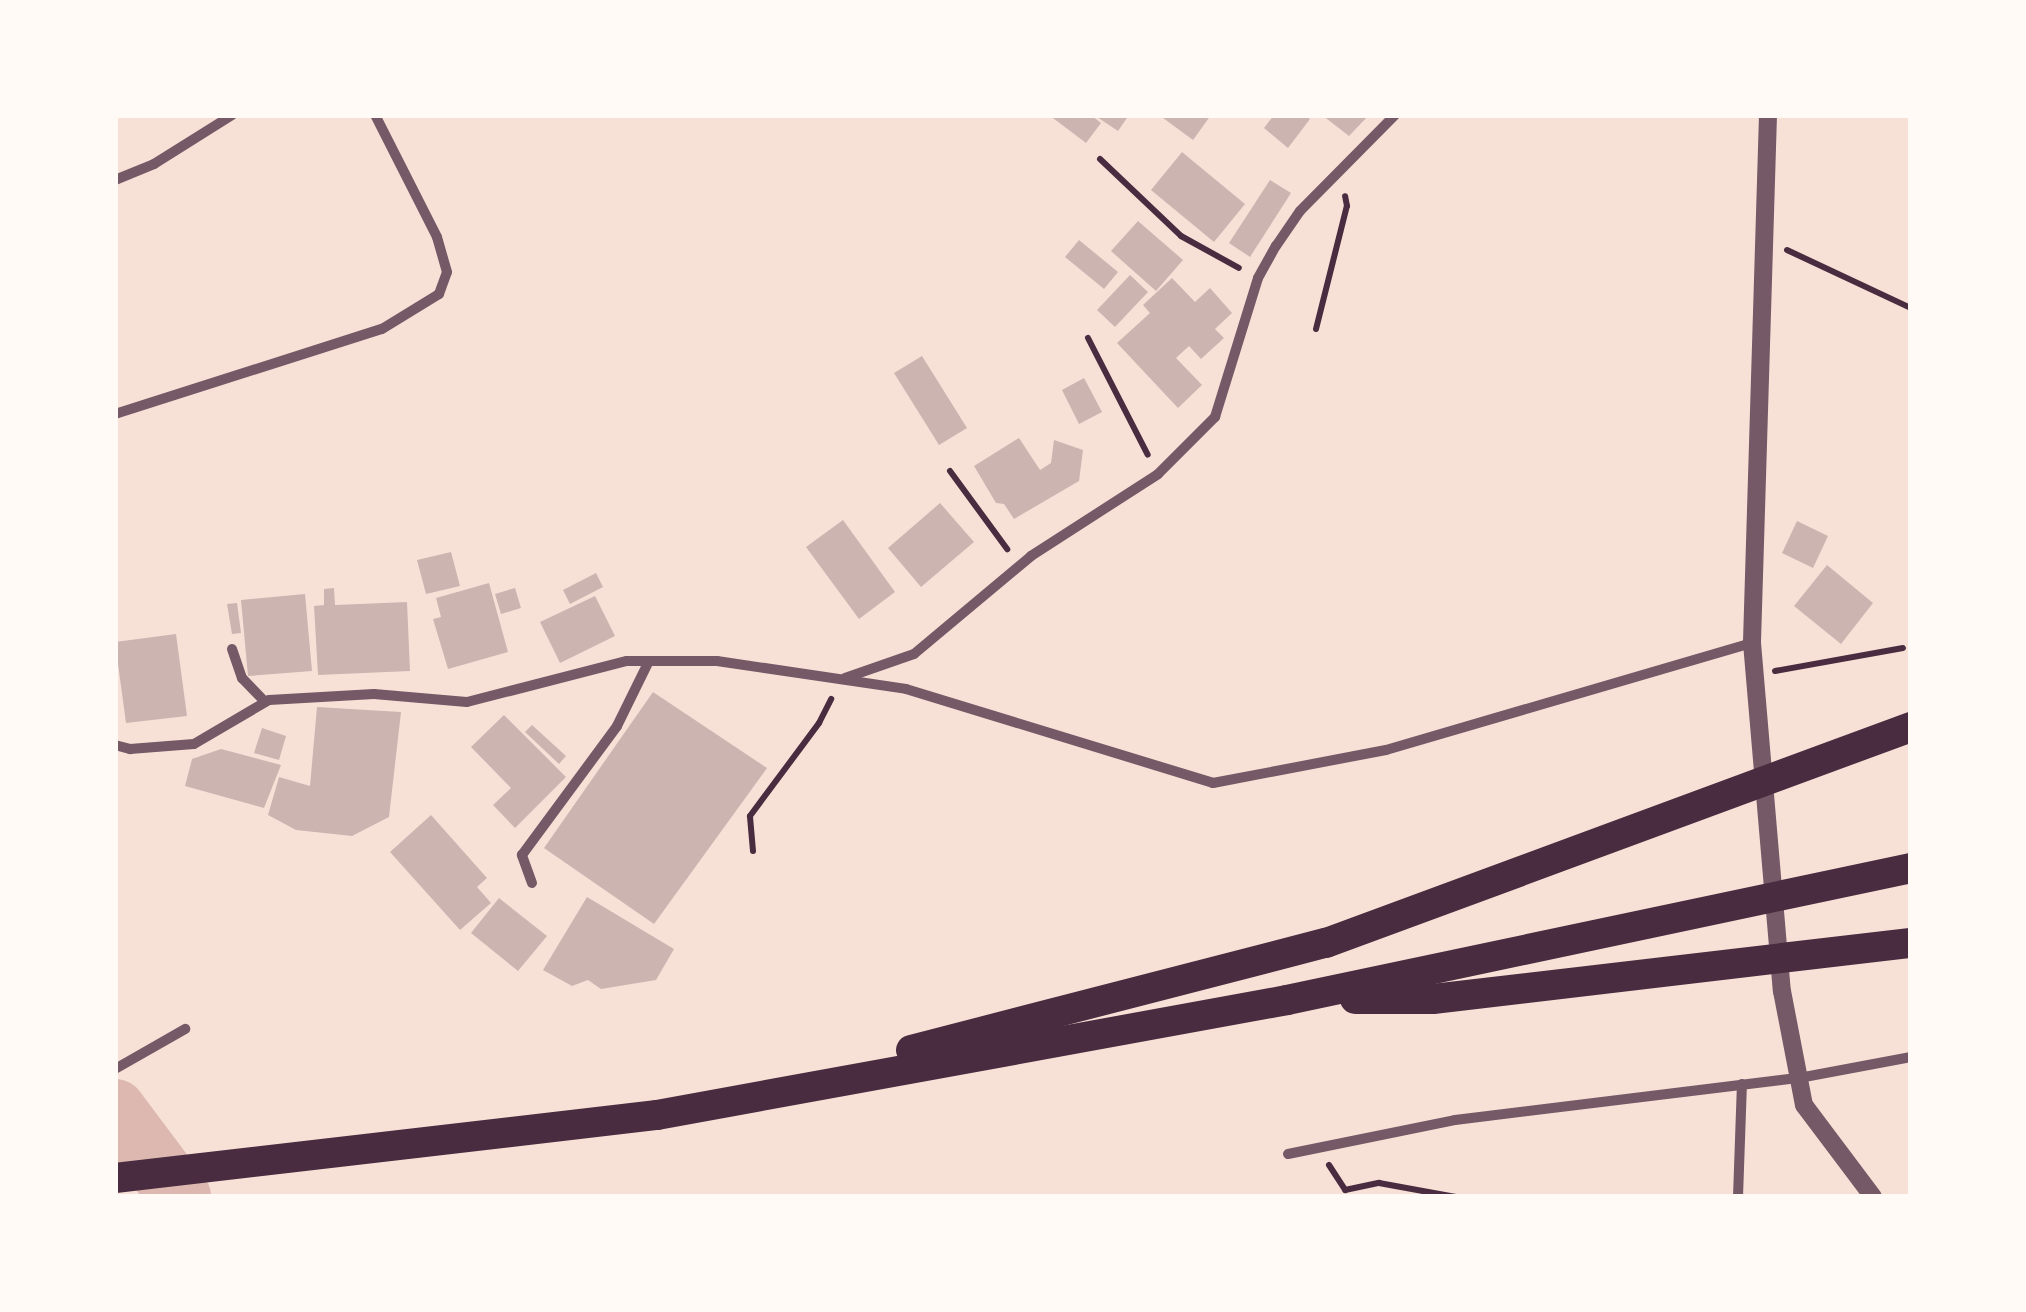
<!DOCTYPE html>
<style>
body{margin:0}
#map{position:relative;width:2026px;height:1312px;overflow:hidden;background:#f7e1d7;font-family:Manrope,sans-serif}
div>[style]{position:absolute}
.river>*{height:62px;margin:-31px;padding:0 31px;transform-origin:31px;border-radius:31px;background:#dcb8b0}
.building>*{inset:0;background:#ccb4b1}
.path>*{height:6px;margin:-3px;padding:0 3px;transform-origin:3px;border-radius:3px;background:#4a2c40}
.minor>*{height:10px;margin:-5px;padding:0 5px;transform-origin:5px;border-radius:5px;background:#755966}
.tertiary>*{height:18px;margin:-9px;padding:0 9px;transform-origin:9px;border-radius:9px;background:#755966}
.motorway>*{height:30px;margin:-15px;padding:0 15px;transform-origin:15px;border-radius:15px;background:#4a2c40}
span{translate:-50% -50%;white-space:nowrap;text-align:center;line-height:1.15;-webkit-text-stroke:8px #fffaf5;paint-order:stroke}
.frame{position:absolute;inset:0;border:118px solid #fffaf5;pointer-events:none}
</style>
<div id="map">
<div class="river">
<i style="left:115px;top:1110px;width:109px;rotate:53.2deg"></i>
</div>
<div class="building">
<i style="clip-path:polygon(1049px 115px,1091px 115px,1101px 123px,1086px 143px)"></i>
<i style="clip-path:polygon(1094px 115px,1129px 115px,1118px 131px)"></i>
<i style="clip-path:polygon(1159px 115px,1211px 115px,1193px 140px)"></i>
<i style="clip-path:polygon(1274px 115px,1305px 115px,1310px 119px,1288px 148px,1264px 128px)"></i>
<i style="clip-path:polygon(1322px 115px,1369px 115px,1349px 136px)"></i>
<i style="clip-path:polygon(1182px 152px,1245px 204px,1214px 242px,1151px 190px)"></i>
<i style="clip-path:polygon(1270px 180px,1291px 193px,1250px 257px,1229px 243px)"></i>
<i style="clip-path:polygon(1138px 221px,1183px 260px,1156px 291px,1111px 251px)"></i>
<i style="clip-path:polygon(1079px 240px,1118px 272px,1104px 289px,1065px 257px)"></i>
<i style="clip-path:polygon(1130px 275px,1148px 292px,1115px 327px,1097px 310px)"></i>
<i style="clip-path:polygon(1172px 278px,1195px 302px,1210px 288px,1232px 313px,1215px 329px,1224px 338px,1201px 359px,1189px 346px,1176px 358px,1202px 385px,1178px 408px,1117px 343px,1150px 313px,1143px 305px)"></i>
<i style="clip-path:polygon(922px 356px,967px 428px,939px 445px,894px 373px)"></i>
<i style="clip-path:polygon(1084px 378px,1102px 412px,1079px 424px,1062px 390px)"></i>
<i style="clip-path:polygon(1019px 438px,1040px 470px,1051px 463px,1054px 440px,1083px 450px,1079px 481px,1014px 519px,1004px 504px,996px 503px,974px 466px)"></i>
<i style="clip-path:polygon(940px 503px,974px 542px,921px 587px,888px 548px)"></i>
<i style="clip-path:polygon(843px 520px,895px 592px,859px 619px,806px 547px)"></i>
<i style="clip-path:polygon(1797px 521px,1828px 536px,1813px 568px,1782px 553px)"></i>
<i style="clip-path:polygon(451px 552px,460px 586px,426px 594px,417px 560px)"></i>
<i style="clip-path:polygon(1827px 565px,1873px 603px,1841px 644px,1794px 606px)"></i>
<i style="clip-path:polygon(596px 573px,603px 587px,570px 604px,563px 590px)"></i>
<i style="clip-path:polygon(489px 583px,508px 652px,448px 669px,433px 619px,441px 617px,436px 598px)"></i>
<i style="clip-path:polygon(334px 588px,335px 605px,407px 602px,410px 671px,318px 675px,314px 606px,324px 605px,324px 589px)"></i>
<i style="clip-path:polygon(515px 588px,521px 608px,501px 614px,495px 594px)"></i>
<i style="clip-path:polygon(305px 594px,312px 671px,248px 676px,241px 600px)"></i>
<i style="clip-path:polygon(595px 596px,615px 636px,560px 663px,540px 622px)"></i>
<i style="clip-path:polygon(237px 603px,241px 633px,232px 634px,227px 604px)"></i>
<i style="clip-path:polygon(176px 634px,187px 716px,126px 723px,115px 642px)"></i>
<i style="clip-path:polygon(653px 692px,767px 768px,654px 924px,544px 848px)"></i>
<i style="clip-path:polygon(317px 707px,401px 712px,389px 817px,352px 836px,296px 830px,268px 815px,279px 777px,310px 786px)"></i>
<i style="clip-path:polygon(504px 715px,566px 777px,515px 828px,493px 805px,511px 788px,471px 747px)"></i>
<i style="clip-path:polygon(532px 725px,566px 756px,559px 764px,525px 732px)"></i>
<i style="clip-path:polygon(262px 728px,286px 736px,279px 760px,254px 753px)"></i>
<i style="clip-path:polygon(221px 749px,281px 765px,264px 808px,185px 786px,192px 759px)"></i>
<i style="clip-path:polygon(431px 815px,487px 878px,477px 887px,491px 903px,460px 930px,390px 852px)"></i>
<i style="clip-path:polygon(587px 897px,674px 949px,656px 980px,601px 989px,588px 980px,572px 986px,543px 970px)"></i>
<i style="clip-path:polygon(499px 898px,547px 936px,518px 971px,471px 933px)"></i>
</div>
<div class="path">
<i style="left:1100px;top:159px;width:112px;rotate:43.5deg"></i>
<i style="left:1181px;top:236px;width:66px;rotate:28.9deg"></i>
<i style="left:1787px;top:250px;width:137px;rotate:25.1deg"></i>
<i style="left:1316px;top:329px;width:127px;rotate:-75.9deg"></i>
<i style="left:1347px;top:206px;width:10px;rotate:-101deg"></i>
<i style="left:1088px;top:338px;width:131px;rotate:62.9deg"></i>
<i style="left:950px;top:471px;width:97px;rotate:53.8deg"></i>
<i style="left:1775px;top:671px;width:130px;rotate:-10.2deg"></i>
<i style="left:753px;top:851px;width:35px;rotate:-95deg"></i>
<i style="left:750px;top:816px;width:116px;rotate:-53.4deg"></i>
<i style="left:819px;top:723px;width:27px;rotate:-63deg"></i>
<i style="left:1329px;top:1165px;width:30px;rotate:57deg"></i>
<i style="left:1345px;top:1190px;width:35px;rotate:-12deg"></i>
<i style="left:1379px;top:1183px;width:78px;rotate:10.3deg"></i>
</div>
<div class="minor">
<i style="left:115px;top:180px;width:42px;rotate:-22.3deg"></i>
<i style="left:154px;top:164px;width:92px;rotate:-32.1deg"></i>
<i style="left:115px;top:414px;width:280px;rotate:-17.7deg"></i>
<i style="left:382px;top:329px;width:67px;rotate:-31.6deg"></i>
<i style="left:439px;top:294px;width:23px;rotate:-70deg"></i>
<i style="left:447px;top:272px;width:36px;rotate:-106deg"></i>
<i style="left:437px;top:237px;width:137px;rotate:-116.9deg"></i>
<i style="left:232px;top:649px;width:31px;rotate:71deg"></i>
<i style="left:242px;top:678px;width:33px;rotate:46deg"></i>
<i style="left:845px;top:678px;width:73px;rotate:-19.2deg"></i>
<i style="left:914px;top:654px;width:153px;rotate:-39.9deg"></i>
<i style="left:1031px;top:556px;width:151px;rotate:-32.8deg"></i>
<i style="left:1158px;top:474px;width:81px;rotate:-45deg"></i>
<i style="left:1215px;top:417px;width:145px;rotate:-72.8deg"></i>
<i style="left:1258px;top:278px;width:37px;rotate:-61deg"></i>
<i style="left:1276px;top:246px;width:42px;rotate:-55.6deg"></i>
<i style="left:1300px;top:211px;width:135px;rotate:-45.3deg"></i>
<i style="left:115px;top:745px;width:16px;rotate:15deg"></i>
<i style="left:130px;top:749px;width:64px;rotate:-4.5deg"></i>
<i style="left:194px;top:744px;width:87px;rotate:-30.4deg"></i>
<i style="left:269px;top:700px;width:105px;rotate:-3.3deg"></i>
<i style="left:374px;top:694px;width:93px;rotate:4.9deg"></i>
<i style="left:467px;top:702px;width:165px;rotate:-14.4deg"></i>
<i style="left:627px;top:661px;width:90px"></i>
<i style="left:717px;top:661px;width:191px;rotate:8.4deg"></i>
<i style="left:906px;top:689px;width:321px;rotate:17deg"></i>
<i style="left:1213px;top:783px;width:176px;rotate:-10.8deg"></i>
<i style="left:1386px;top:750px;width:381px;rotate:-16.3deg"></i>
<i style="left:532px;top:883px;width:30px;rotate:-110deg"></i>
<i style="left:522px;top:855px;width:160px;rotate:-53.6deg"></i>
<i style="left:617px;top:726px;width:72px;rotate:-63.8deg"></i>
<i style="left:115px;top:1069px;width:81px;rotate:-29.7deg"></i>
<i style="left:1288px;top:1154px;width:170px;rotate:-11.5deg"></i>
<i style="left:1455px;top:1120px;width:347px;rotate:-7deg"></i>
<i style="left:1799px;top:1078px;width:114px;rotate:-10.6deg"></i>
<i style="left:1738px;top:1197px;width:113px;rotate:-88deg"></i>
</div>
<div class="tertiary">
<i style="left:1768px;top:115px;width:528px;rotate:91.74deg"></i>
<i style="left:1752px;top:643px;width:349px;rotate:85.1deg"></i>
<i style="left:1782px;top:991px;width:116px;rotate:79.1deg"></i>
<i style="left:1804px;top:1105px;width:115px;rotate:53.1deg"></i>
</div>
<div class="motorway">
<i style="left:1355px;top:999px;width:78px"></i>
<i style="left:1433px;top:999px;width:481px;rotate:-6.7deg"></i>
<i style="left:911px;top:1050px;width:429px;rotate:-14.5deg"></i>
<i style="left:1326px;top:943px;width:624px;rotate:-20.27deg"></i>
<i style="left:115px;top:1178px;width:546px;rotate:-6.63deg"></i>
<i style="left:657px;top:1115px;width:640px;rotate:-10.34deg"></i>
<i style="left:1287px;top:1000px;width:638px;rotate:-11.94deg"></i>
</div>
<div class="frame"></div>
</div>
